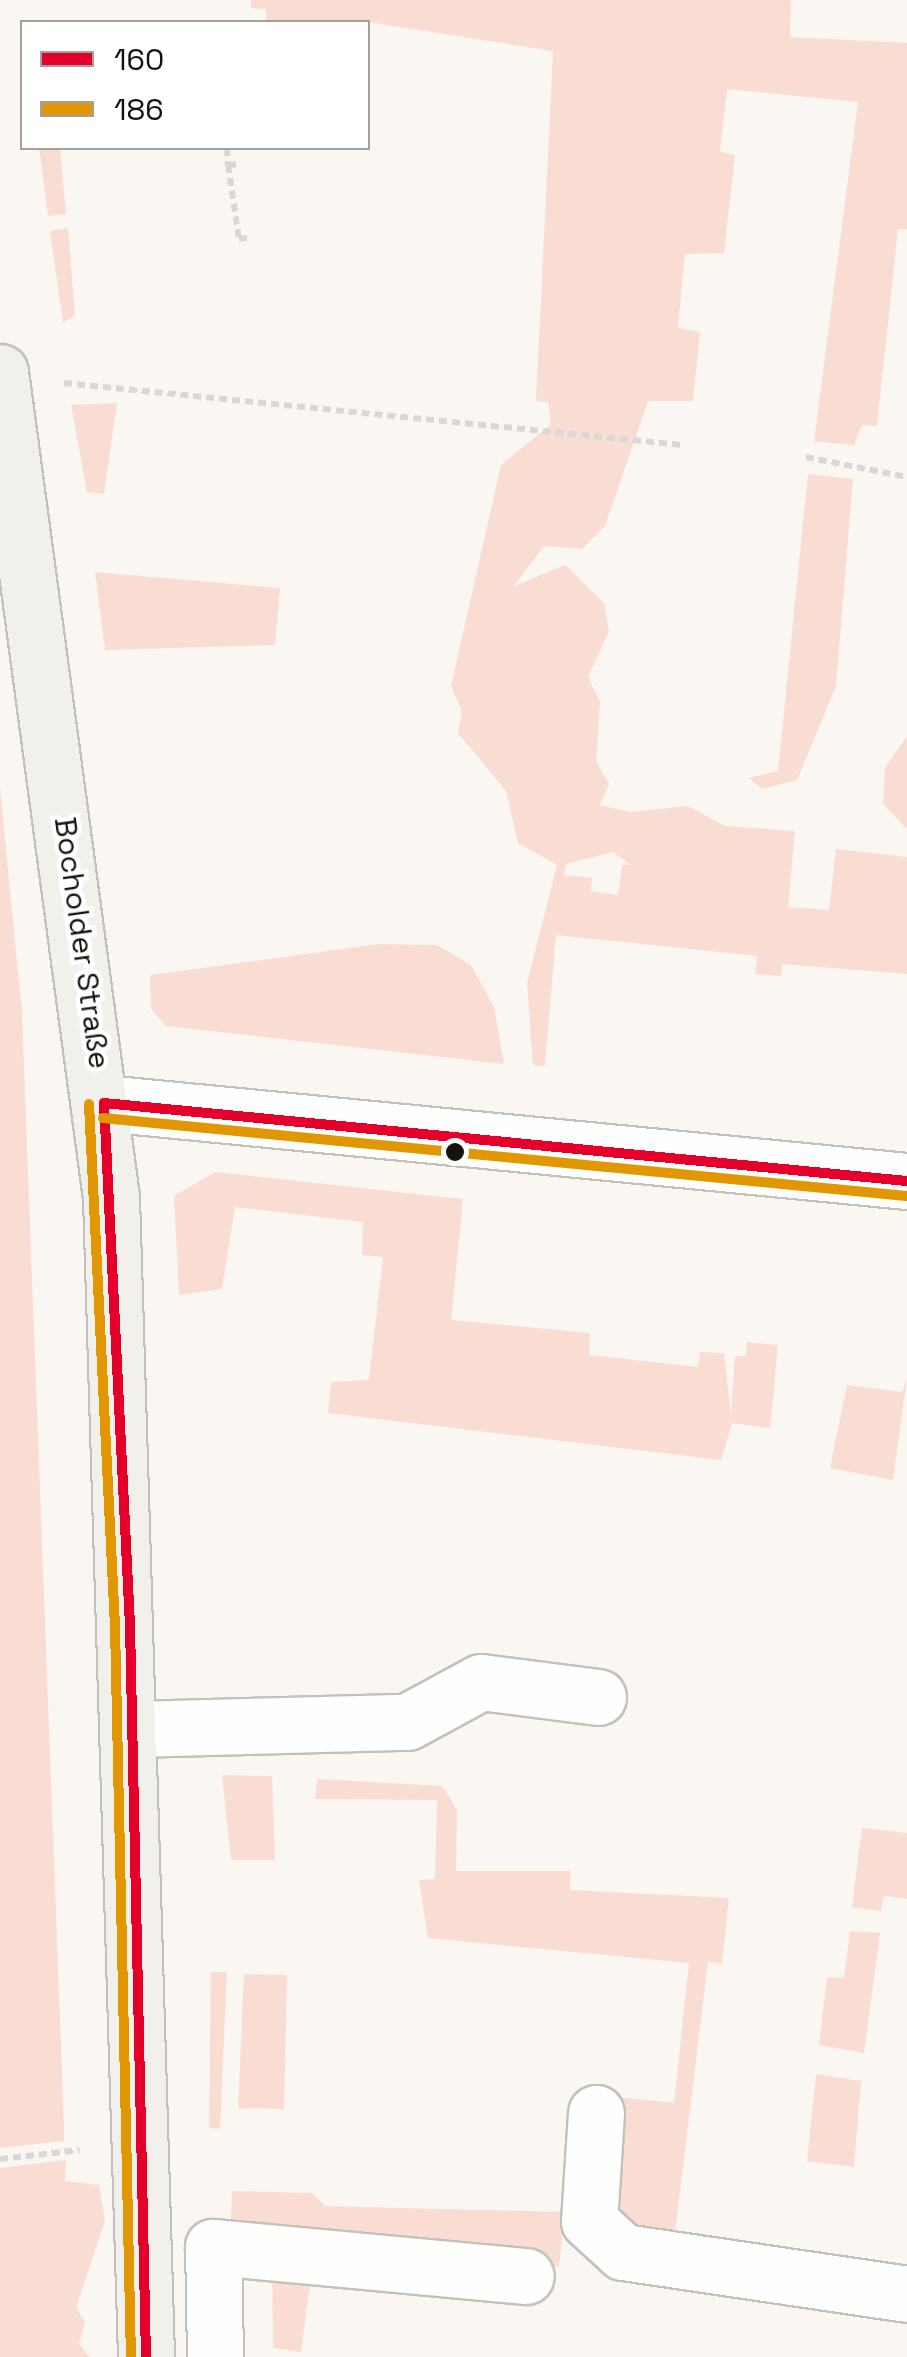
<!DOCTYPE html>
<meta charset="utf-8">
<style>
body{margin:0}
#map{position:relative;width:907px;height:2357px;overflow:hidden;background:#faf7f2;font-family:"Space Grotesk",sans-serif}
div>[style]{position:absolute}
.green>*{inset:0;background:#f9ddd3}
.path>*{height:6px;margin-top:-3px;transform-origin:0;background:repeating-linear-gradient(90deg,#d9d8d7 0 8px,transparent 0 13px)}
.roads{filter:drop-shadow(2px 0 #c4c1bc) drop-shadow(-2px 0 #c4c1bc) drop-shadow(0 2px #c4c1bc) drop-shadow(0 -2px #c4c1bc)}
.minor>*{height:55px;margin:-27.5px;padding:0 27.5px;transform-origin:27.5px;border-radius:27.5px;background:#fefefd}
.major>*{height:55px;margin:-27.5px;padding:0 27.5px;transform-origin:27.5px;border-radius:27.5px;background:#f2f0ea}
.bus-1>*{height:10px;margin:-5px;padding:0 5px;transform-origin:5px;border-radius:5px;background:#e4002b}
.bus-2>*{height:10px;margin:-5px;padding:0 5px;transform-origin:5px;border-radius:5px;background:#e09701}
.dots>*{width:28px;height:28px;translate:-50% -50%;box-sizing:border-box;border:5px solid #fff;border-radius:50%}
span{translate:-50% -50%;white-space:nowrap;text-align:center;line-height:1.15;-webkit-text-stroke:9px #fff;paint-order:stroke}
.street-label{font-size:30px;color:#16130d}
.legend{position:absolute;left:20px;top:20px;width:350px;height:130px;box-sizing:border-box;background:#fff;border:2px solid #a2a19e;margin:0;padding:12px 18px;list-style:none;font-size:30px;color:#16130d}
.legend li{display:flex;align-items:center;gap:20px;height:50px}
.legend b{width:50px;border:2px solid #a2a19e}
</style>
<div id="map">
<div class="green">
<i style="clip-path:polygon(evenodd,251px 0,791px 0,790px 37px,907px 43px,907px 229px,898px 229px,877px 426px,862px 425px,854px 445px,814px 441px,858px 102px,727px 89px,720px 152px,735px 155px,724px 253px,685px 254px,678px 328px,700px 332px,693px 401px,648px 401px,605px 526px,582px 549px,544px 546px,514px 586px,565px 565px,604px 603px,609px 631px,588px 677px,600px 702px,596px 761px,609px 784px,600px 805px,630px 812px,688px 806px,725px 826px,795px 831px,788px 907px,829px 910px,836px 849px,907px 857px,907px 974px,782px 964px,781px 976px,755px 974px,757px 956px,556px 935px,545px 1066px,533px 1065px,527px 983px,557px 865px,518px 843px,506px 791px,458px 733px,462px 711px,451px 686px,501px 465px,551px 424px,548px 402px,536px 401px,553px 51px,368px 22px,266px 22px,266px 9px,251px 8px,251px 0,613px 852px,631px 865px,622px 865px,618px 895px,591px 891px,592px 878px,564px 875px,566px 864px,613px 852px)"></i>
<i style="clip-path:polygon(39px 148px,60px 148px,66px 214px,48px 216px)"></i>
<i style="clip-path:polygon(68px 228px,75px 315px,63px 323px,50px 231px)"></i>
<i style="clip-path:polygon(117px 403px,104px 494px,87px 492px,71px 405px)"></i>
<i style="clip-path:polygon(808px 474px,853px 479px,836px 686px,797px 780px,762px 789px,749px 778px,778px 771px)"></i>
<i style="clip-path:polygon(95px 572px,280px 588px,275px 645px,105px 650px)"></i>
<i style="clip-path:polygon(907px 736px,907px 829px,883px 804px,885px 768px)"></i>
<i style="clip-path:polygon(0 787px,22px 1013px,64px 2125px,64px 2141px,0 2148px)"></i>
<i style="clip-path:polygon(379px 944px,437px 945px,471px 965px,494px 1007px,504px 1064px,166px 1026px,151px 1009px,150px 975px)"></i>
<i style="clip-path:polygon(215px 1172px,463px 1199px,451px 1320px,590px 1333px,589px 1355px,698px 1367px,700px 1352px,724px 1353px,731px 1415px,735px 1356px,746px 1356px,747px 1342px,778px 1345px,770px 1428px,732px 1423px,721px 1460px,328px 1413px,331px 1382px,369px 1380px,383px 1257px,362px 1255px,363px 1222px,235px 1207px,222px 1289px,179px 1295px,174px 1196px)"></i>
<i style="clip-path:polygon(907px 1378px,893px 1480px,830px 1468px,847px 1385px,902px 1392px)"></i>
<i style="clip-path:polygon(222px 1775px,272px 1776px,275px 1860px,231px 1860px)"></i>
<i style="clip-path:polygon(317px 1779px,442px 1786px,457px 1810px,456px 1871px,571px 1871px,570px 1890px,729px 1898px,722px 1964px,708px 1962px,673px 2249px,615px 2228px,616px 2097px,674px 2103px,689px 1963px,428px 1938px,419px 1880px,435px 1879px,437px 1800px,315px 1799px)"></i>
<i style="clip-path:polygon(862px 1828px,907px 1833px,907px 1899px,884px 1896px,881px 1911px,852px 1907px)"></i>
<i style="clip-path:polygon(850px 1931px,880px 1933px,864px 2053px,819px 2045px,827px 1977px,844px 1978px)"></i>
<i style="clip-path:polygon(211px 1972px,227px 1972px,220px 2129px,209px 2128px)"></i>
<i style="clip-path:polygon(244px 1974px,287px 1975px,284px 2109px,238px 2108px)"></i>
<i style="clip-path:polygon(816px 2074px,861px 2081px,854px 2167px,807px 2161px)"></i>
<i style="clip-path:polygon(66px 2160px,65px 2181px,99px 2185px,105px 2221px,76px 2308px,85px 2322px,79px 2344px,90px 2357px,0 2357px,0 2168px)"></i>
<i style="clip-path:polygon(232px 2191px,312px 2193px,325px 2206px,565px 2212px,559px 2266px,265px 2238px,269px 2224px,231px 2220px)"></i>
<i style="clip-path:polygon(272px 2270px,334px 2278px,333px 2287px,310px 2285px,301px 2352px,273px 2348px)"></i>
</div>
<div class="path">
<i style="left:227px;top:148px;width:17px;rotate:87deg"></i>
<i style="left:228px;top:165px;width:12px;rotate:-5deg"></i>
<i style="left:228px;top:165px;width:75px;rotate:81.5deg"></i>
<i style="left:239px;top:239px;width:11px;rotate:-10deg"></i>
<i style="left:64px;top:383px;width:621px;rotate:5.73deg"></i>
<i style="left:806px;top:457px;width:103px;rotate:11.2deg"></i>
<i style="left:0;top:2159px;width:80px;rotate:-6.5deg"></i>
</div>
<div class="roads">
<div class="minor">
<i style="left:104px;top:1103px;width:807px;rotate:5.55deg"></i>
<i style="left:133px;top:1729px;width:274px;rotate:-1.5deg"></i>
<i style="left:407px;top:1722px;width:84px;rotate:-28.4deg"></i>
<i style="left:481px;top:1682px;width:118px;rotate:7.3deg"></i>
<i style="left:596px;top:2113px;width:108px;rotate:93.7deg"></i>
<i style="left:589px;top:2221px;width:46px;rotate:42.4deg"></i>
<i style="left:623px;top:2252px;width:287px;rotate:8.4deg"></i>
<i style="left:215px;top:2357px;width:110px;rotate:-91deg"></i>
<i style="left:213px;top:2247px;width:314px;rotate:5.3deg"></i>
</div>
<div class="major">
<i style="left:0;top:372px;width:832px;rotate:82.34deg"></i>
<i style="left:111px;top:1197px;width:1161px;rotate:88.27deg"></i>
</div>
</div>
<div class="bus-1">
<i style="left:104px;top:1103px;width:523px;rotate:87.15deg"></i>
<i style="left:130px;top:1625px;width:732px;rotate:88.75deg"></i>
<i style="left:104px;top:1103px;width:807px;rotate:5.55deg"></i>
</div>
<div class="bus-2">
<i style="left:89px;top:1104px;width:523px;rotate:87.15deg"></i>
<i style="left:115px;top:1626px;width:731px;rotate:88.75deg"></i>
<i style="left:103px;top:1118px;width:807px;rotate:5.55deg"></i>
</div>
<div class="dots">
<i style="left:455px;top:1152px;background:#16130d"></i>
</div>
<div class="street-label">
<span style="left:82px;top:943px;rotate:82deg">Bocholder Straße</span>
</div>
<ul class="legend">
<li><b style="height:12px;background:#e4002b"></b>160</li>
<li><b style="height:12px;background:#e09701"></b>186</li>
</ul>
</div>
